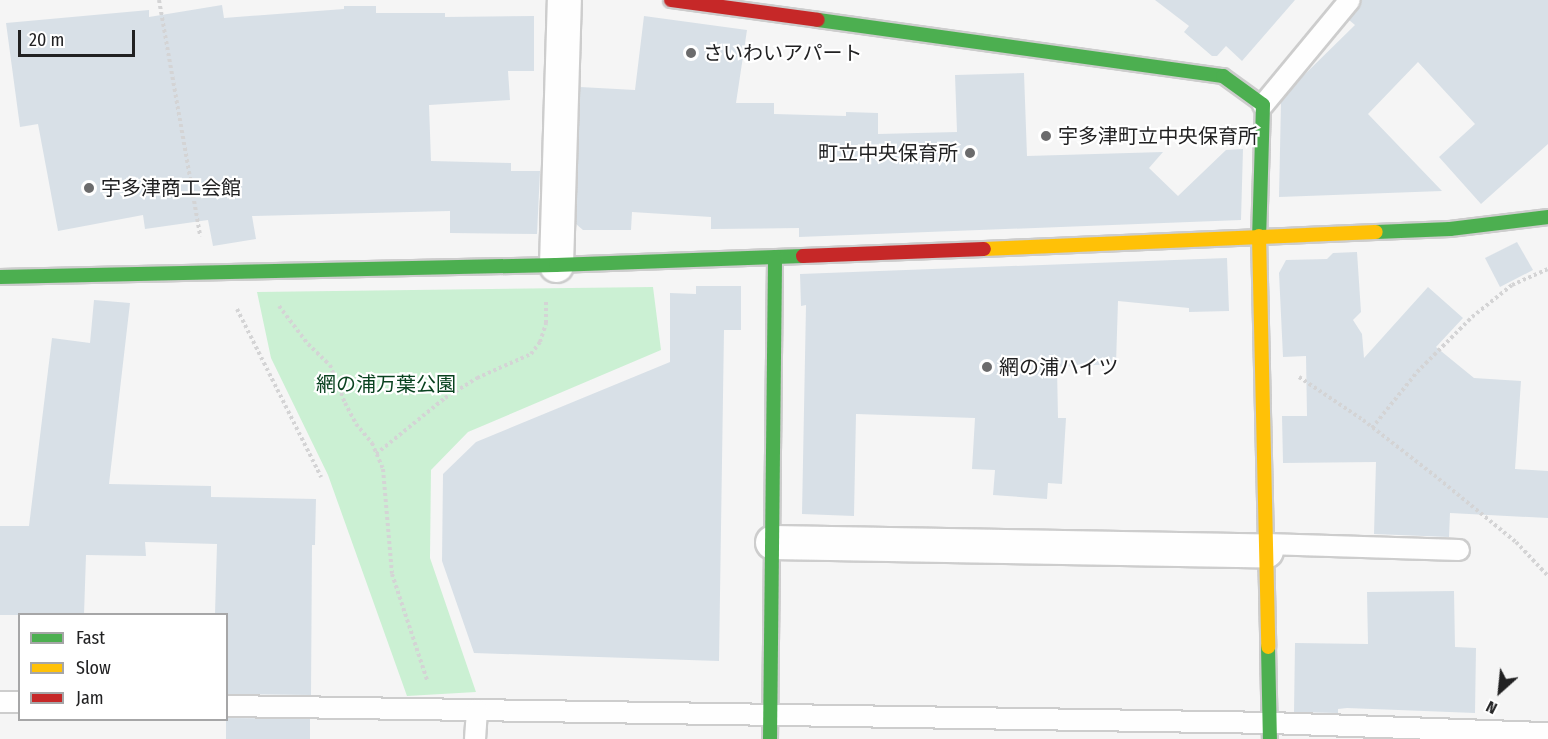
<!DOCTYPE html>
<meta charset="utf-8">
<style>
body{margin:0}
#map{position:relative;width:1548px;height:739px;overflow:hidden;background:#f5f5f5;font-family:"Fira Sans Condensed","Noto Sans JP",sans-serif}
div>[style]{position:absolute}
.green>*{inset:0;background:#cbf0d3}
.building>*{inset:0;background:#d8e0e7}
.path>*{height:4px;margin-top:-2px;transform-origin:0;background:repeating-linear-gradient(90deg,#d4d4d5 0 3px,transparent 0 6px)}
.roads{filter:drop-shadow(2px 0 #cdcdcd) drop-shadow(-2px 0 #cdcdcd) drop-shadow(0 2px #cdcdcd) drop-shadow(0 -2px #cdcdcd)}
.lane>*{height:20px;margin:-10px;padding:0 10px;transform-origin:10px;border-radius:10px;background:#fefefe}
.street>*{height:33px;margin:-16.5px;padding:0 16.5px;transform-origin:16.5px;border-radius:16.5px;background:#fefefe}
.fast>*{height:14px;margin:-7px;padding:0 7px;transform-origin:7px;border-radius:7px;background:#4caf50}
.slow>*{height:14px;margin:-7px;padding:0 7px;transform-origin:7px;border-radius:7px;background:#ffc107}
.jam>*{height:14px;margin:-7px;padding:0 7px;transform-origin:7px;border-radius:7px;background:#c62828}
.dots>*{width:16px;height:16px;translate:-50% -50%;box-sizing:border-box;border:3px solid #fff;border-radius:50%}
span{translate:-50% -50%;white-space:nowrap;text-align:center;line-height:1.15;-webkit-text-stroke:4.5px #fff;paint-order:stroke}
.poi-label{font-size:20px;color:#212122}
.left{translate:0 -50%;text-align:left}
.right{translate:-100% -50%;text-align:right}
.park-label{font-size:20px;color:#0a4320}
.legend{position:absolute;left:18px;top:613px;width:210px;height:108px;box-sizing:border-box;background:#fff;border:2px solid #a6a6a7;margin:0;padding:8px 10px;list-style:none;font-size:18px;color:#212122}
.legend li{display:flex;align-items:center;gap:12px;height:30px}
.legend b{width:30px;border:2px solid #a6a6a7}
.north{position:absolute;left:1470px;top:661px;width:60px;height:60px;-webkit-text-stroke:4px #fff;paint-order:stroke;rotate:207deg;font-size:16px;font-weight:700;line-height:24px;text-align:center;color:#212122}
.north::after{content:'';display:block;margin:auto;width:21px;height:27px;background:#212122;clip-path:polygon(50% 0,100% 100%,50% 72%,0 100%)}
.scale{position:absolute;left:18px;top:30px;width:117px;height:27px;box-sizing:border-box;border:3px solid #212122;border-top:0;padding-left:8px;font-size:18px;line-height:21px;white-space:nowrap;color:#212122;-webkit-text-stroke:4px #fff;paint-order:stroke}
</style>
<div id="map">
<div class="green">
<i style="clip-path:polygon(653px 287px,661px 350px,468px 432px,431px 470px,430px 558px,476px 692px,407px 696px,328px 475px,271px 358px,257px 292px)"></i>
</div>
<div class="building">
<i style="clip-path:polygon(1155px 0,1295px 0,1242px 61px,1226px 46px,1217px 56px,1212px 56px,1184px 32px,1189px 26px)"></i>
<i style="clip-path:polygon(1362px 0,1548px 0,1548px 144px,1481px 204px,1439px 157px,1475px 124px,1418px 62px,1368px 114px,1442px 191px,1279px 197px,1281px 102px,1302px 77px,1355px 25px,1349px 20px)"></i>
<i style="clip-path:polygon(222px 5px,224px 18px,344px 9px,344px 6px,376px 6px,376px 13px,445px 13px,445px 17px,534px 16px,534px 71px,508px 71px,510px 100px,429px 105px,431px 161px,511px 163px,511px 171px,540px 171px,537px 234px,450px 233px,450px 211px,252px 216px,256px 239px,213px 246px,208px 220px,145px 229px,143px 215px,58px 231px,38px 124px,20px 127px,6px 23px,149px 10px,149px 17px)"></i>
<i style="clip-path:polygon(644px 16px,747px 30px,736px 103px,774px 103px,774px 114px,846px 116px,846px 112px,878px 113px,878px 134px,957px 132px,955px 75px,1024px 73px,1027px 156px,1163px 152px,1149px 168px,1178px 196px,1226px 150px,1243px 149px,1241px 220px,799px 237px,799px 228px,711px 229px,711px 217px,632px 212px,631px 230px,583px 230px,576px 224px,580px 87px,635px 90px)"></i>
<i style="clip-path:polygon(1517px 242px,1533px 270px,1500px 287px,1485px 258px)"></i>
<i style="clip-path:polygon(1357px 252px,1361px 312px,1353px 320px,1362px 334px,1364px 358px,1428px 287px,1463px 318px,1436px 347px,1474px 378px,1521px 381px,1515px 469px,1548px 471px,1548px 518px,1450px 513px,1449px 537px,1374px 534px,1376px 462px,1283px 463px,1282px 416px,1307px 416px,1306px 356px,1283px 357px,1279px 273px,1286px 260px,1327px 259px,1333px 253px)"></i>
<i style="clip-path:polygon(1227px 258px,1229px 311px,1189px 312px,1189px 308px,1118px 301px,1116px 364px,1057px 367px,1058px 418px,1066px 418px,1062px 484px,1048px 483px,1047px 499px,993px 495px,995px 470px,972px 469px,975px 418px,856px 414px,854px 516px,802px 514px,806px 305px,801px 306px,800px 274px)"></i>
<i style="clip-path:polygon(696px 286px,741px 286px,741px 330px,724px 330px,719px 661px,474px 653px,442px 561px,443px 474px,476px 442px,670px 362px,670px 293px,696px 294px)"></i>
<i style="clip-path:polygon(94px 300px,130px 303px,109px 484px,211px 486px,211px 497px,316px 499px,315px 545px,312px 545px,311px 695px,226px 694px,226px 615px,215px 614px,217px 544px,145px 542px,146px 556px,86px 555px,84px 615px,0 615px,0 526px,29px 526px,52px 338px,90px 343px)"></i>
<i style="clip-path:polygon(1454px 591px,1455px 647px,1476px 648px,1475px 713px,1347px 708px,1338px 709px,1338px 713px,1294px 712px,1295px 643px,1368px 644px,1367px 592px)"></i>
<i style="clip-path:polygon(226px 718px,310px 719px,310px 739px,226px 739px)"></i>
</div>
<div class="path">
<i style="left:159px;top:0;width:240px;rotate:80.1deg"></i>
<i style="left:279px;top:306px;width:48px;rotate:52.7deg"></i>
<i style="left:308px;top:344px;width:30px;rotate:44deg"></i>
<i style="left:330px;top:365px;width:41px;rotate:68.5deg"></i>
<i style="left:345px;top:403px;width:24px;rotate:62deg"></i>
<i style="left:356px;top:424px;width:25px;rotate:50deg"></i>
<i style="left:372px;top:443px;width:28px;rotate:67deg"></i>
<i style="left:383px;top:469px;width:105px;rotate:85.1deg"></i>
<i style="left:392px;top:574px;width:112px;rotate:71.7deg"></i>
<i style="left:237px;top:309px;width:188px;rotate:63.4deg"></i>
<i style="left:1299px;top:377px;width:77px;rotate:33.9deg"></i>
<i style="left:1363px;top:420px;width:90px;rotate:37.8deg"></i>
<i style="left:1434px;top:475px;width:106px;rotate:39.3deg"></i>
<i style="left:1516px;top:542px;width:47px;rotate:46.7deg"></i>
<i style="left:1372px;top:428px;width:72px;rotate:-51.2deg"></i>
<i style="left:1417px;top:372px;width:78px;rotate:-45deg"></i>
<i style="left:1472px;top:317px;width:51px;rotate:-38.7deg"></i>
<i style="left:1512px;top:285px;width:39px;rotate:-24deg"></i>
<i style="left:376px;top:454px;width:89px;rotate:-39.1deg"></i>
<i style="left:445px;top:398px;width:38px;rotate:-32deg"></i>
<i style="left:477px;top:378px;width:59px;rotate:-24deg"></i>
<i style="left:531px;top:354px;width:15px;rotate:-53deg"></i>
<i style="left:540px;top:342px;width:20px;rotate:-72deg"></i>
<i style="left:546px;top:323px;width:22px;rotate:-90deg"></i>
</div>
<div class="roads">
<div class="lane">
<i style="left:1263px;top:105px;width:136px;rotate:-50.4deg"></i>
<i style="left:1266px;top:544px;width:193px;rotate:1.8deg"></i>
<i style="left:0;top:702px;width:20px"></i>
<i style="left:226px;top:706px;width:1044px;rotate:0.93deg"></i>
<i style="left:1270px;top:723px;width:278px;rotate:2.1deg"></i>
<i style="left:475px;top:739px;width:29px;rotate:-86deg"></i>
</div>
<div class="street">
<i style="left:556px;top:265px;width:265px;rotate:-88.3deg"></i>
<i style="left:772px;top:542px;width:494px;rotate:1deg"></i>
</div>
<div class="fast">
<i style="left:818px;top:20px;width:409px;rotate:7.9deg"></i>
<i style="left:1223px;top:76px;width:49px;rotate:35.9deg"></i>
<i style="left:1263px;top:105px;width:131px;rotate:91.7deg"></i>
<i style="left:1376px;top:232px;width:74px;rotate:-2.3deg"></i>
<i style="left:1450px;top:229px;width:99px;rotate:-7deg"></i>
<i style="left:0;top:277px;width:556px;rotate:-1.24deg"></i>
<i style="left:556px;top:265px;width:247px;rotate:-2.1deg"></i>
<i style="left:1268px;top:647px;width:92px;rotate:88.8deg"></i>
<i style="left:770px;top:739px;width:482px;rotate:-89.4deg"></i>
</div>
<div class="slow">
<i style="left:1259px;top:236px;width:411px;rotate:88.7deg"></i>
<i style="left:984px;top:249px;width:392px;rotate:-2.5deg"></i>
</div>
<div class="jam">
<i style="left:671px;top:0;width:148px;rotate:7.7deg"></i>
<i style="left:803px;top:256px;width:181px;rotate:-2.2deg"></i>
</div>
</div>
<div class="dots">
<i style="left:691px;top:53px;background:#6b6b6c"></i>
<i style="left:1046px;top:136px;background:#6b6b6c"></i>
<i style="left:970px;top:153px;background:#6b6b6c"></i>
<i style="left:89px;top:188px;background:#6b6b6c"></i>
<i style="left:987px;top:367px;background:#6b6b6c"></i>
</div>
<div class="poi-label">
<span class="left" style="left:703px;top:53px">さいわいアパート</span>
<span class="left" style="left:1058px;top:136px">宇多津町立中央保育所</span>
<span class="right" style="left:958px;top:153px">町立中央保育所</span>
<span class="left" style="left:101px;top:188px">宇多津商工会館</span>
<span class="left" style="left:999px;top:367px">網の浦ハイツ</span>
</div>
<div class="park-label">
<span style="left:386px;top:384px">網の浦万葉公園</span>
</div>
<ul class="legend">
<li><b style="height:8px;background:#4caf50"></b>Fast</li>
<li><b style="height:8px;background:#ffc107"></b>Slow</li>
<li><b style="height:8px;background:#c62828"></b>Jam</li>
</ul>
<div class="north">N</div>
<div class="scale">20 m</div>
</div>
